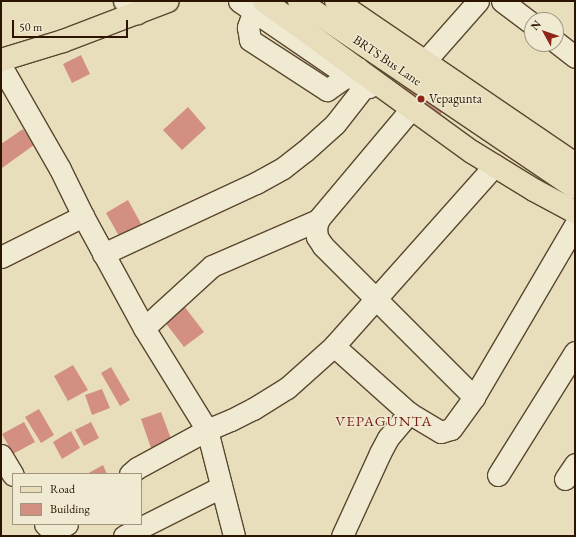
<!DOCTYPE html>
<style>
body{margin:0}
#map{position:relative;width:576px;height:537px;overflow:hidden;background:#e8debb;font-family:"EB Garamond",serif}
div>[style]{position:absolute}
.building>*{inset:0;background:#d48f83}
.roads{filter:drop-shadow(1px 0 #5a472f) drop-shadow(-1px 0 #5a472f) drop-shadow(0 1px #5a472f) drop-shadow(0 -1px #5a472f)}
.minor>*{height:21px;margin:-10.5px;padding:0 10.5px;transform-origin:10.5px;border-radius:10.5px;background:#f0ead3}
.major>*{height:22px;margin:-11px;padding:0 11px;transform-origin:11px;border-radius:11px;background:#e8debb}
.dots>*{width:11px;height:11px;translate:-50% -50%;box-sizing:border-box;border:2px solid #f0ead3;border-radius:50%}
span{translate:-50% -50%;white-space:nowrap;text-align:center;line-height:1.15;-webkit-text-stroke:3px #f0ead3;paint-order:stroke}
.street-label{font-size:13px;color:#2b1500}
.poi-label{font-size:13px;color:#2b1500}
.left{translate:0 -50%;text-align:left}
.quarter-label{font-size:15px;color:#7a1f14;letter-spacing:1px}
.frame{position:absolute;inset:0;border:2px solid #2b1500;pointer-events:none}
.legend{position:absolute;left:12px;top:473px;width:130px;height:52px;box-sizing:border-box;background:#f0ead3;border:1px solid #a1957f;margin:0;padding:5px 7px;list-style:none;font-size:12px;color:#2b1500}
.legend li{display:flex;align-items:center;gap:8px;height:20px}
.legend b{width:20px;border:1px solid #a1957f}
.north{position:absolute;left:524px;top:12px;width:40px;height:40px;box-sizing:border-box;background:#f0ead3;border:1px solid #a1957f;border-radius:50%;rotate:310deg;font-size:11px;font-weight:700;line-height:16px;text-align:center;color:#2b1500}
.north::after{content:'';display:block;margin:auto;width:14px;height:18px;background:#8f2418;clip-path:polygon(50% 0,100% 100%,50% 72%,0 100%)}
.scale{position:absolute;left:12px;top:20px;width:116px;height:18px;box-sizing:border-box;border:2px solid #2b1500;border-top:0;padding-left:5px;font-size:12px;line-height:14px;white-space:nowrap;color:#2b1500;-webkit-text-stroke:3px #f0ead3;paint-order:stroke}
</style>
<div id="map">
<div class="building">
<i style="clip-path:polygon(81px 55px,90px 74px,72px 83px,63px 64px)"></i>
<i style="clip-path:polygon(406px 83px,444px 109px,440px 115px,402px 89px)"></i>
<i style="clip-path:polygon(188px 107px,206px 128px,182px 150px,163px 130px)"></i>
<i style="clip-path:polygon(23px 129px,34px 145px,2px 168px,1px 144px)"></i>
<i style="clip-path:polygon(128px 200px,145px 231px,123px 243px,106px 213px)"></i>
<i style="clip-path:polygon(184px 306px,204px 332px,184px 347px,164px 321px)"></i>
<i style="clip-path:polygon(73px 365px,88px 390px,68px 401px,54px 376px)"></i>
<i style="clip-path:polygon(111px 367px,130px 400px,120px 406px,101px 373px)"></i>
<i style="clip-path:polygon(102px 389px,110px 408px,92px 415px,85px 395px)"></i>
<i style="clip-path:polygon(39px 409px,54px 435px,41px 443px,25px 417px)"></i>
<i style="clip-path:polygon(161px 412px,173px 444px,152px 451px,141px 419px)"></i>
<i style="clip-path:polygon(24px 422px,35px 442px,13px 454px,2px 434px)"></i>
<i style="clip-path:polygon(91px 422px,99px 438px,84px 446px,75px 430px)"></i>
<i style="clip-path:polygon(71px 431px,80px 448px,62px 459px,53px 442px)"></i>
<i style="clip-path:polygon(103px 465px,107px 474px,87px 474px)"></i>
</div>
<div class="roads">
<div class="minor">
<i style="left:124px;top:1px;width:18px;rotate:43deg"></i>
<i style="left:239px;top:1px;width:131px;rotate:34.4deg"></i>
<i style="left:347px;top:75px;width:25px;rotate:29deg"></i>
<i style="left:257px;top:1px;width:28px;rotate:109deg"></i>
<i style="left:248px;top:27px;width:13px;rotate:81deg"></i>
<i style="left:250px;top:40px;width:92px;rotate:33deg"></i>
<i style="left:327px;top:90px;width:38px;rotate:-35deg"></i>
<i style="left:502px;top:1px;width:38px;rotate:37deg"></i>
<i style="left:556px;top:42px;width:24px;rotate:38deg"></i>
<i style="left:425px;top:61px;width:80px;rotate:-48.5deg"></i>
<i style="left:1px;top:66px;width:119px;rotate:60.2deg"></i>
<i style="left:60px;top:169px;width:52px;rotate:63.9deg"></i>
<i style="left:83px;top:216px;width:128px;rotate:61.4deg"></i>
<i style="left:144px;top:328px;width:120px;rotate:58.3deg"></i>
<i style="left:207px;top:430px;width:109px;rotate:75.7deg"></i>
<i style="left:411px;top:109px;width:145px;rotate:130deg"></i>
<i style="left:318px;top:220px;width:8px;rotate:104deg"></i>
<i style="left:316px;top:228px;width:9px;rotate:84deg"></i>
<i style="left:317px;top:237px;width:11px;rotate:56deg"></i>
<i style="left:323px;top:246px;width:214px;rotate:45deg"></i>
<i style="left:495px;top:165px;width:242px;rotate:131.7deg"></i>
<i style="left:334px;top:346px;width:101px;rotate:41.8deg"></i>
<i style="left:409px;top:413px;width:37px;rotate:31deg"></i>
<i style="left:441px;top:432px;width:10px;rotate:-17deg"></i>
<i style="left:451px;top:429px;width:39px;rotate:-54deg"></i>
<i style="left:474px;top:397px;width:199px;rotate:-59.6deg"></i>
<i style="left:103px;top:254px;width:169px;rotate:-24.9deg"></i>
<i style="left:256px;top:183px;width:31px;rotate:-29deg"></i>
<i style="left:283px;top:168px;width:28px;rotate:-38deg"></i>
<i style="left:305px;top:151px;width:40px;rotate:-42deg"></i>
<i style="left:335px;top:124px;width:58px;rotate:-52deg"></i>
<i style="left:1px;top:257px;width:92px;rotate:-26.6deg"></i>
<i style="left:144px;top:328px;width:92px;rotate:-42.4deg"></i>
<i style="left:212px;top:266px;width:116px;rotate:-23.5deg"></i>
<i style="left:1px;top:455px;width:23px;rotate:59deg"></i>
<i style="left:130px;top:474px;width:9px;rotate:-41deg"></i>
<i style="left:137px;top:468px;width:80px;rotate:-28.5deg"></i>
<i style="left:207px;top:430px;width:26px;rotate:-23deg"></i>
<i style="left:231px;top:420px;width:25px;rotate:-27deg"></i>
<i style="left:253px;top:409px;width:40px;rotate:-32deg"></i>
<i style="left:287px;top:388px;width:63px;rotate:-41.8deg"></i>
<i style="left:498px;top:475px;width:145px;rotate:-58deg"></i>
<i style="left:565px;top:479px;width:18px;rotate:-56deg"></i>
<i style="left:45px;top:524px;width:4px;rotate:45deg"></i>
<i style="left:48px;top:527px;width:8px;rotate:14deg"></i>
<i style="left:56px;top:529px;width:12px;rotate:-24deg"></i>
<i style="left:124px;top:536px;width:109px;rotate:-26.8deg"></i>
<i style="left:342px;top:536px;width:91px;rotate:-65.4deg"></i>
<i style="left:380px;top:453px;width:17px;rotate:-62deg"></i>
<i style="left:388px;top:438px;width:33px;rotate:-50deg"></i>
</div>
<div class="major">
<i style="left:264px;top:1px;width:257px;rotate:36deg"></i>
<i style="left:472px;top:152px;width:73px;rotate:31.5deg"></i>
<i style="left:534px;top:190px;width:47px;rotate:28.2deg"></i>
<i style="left:299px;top:1px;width:333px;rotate:34.1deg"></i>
<i style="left:336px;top:1px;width:289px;rotate:34.3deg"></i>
<i style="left:1px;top:60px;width:65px;rotate:-17deg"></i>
<i style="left:63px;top:41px;width:112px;rotate:-20.9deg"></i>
</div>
</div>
<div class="dots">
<i style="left:421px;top:99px;background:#8f2418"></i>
</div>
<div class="street-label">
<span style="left:387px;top:61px;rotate:34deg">BRTS Bus Lane</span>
</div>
<div class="poi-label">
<span class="left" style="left:429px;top:99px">Vepagunta</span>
</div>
<div class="quarter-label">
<span style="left:384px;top:421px">VEPAGUNTA</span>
</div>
<div class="frame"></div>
<ul class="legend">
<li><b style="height:5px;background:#e8debb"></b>Road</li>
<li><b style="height:11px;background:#d48f83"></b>Building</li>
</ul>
<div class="north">N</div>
<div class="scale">50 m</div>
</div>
